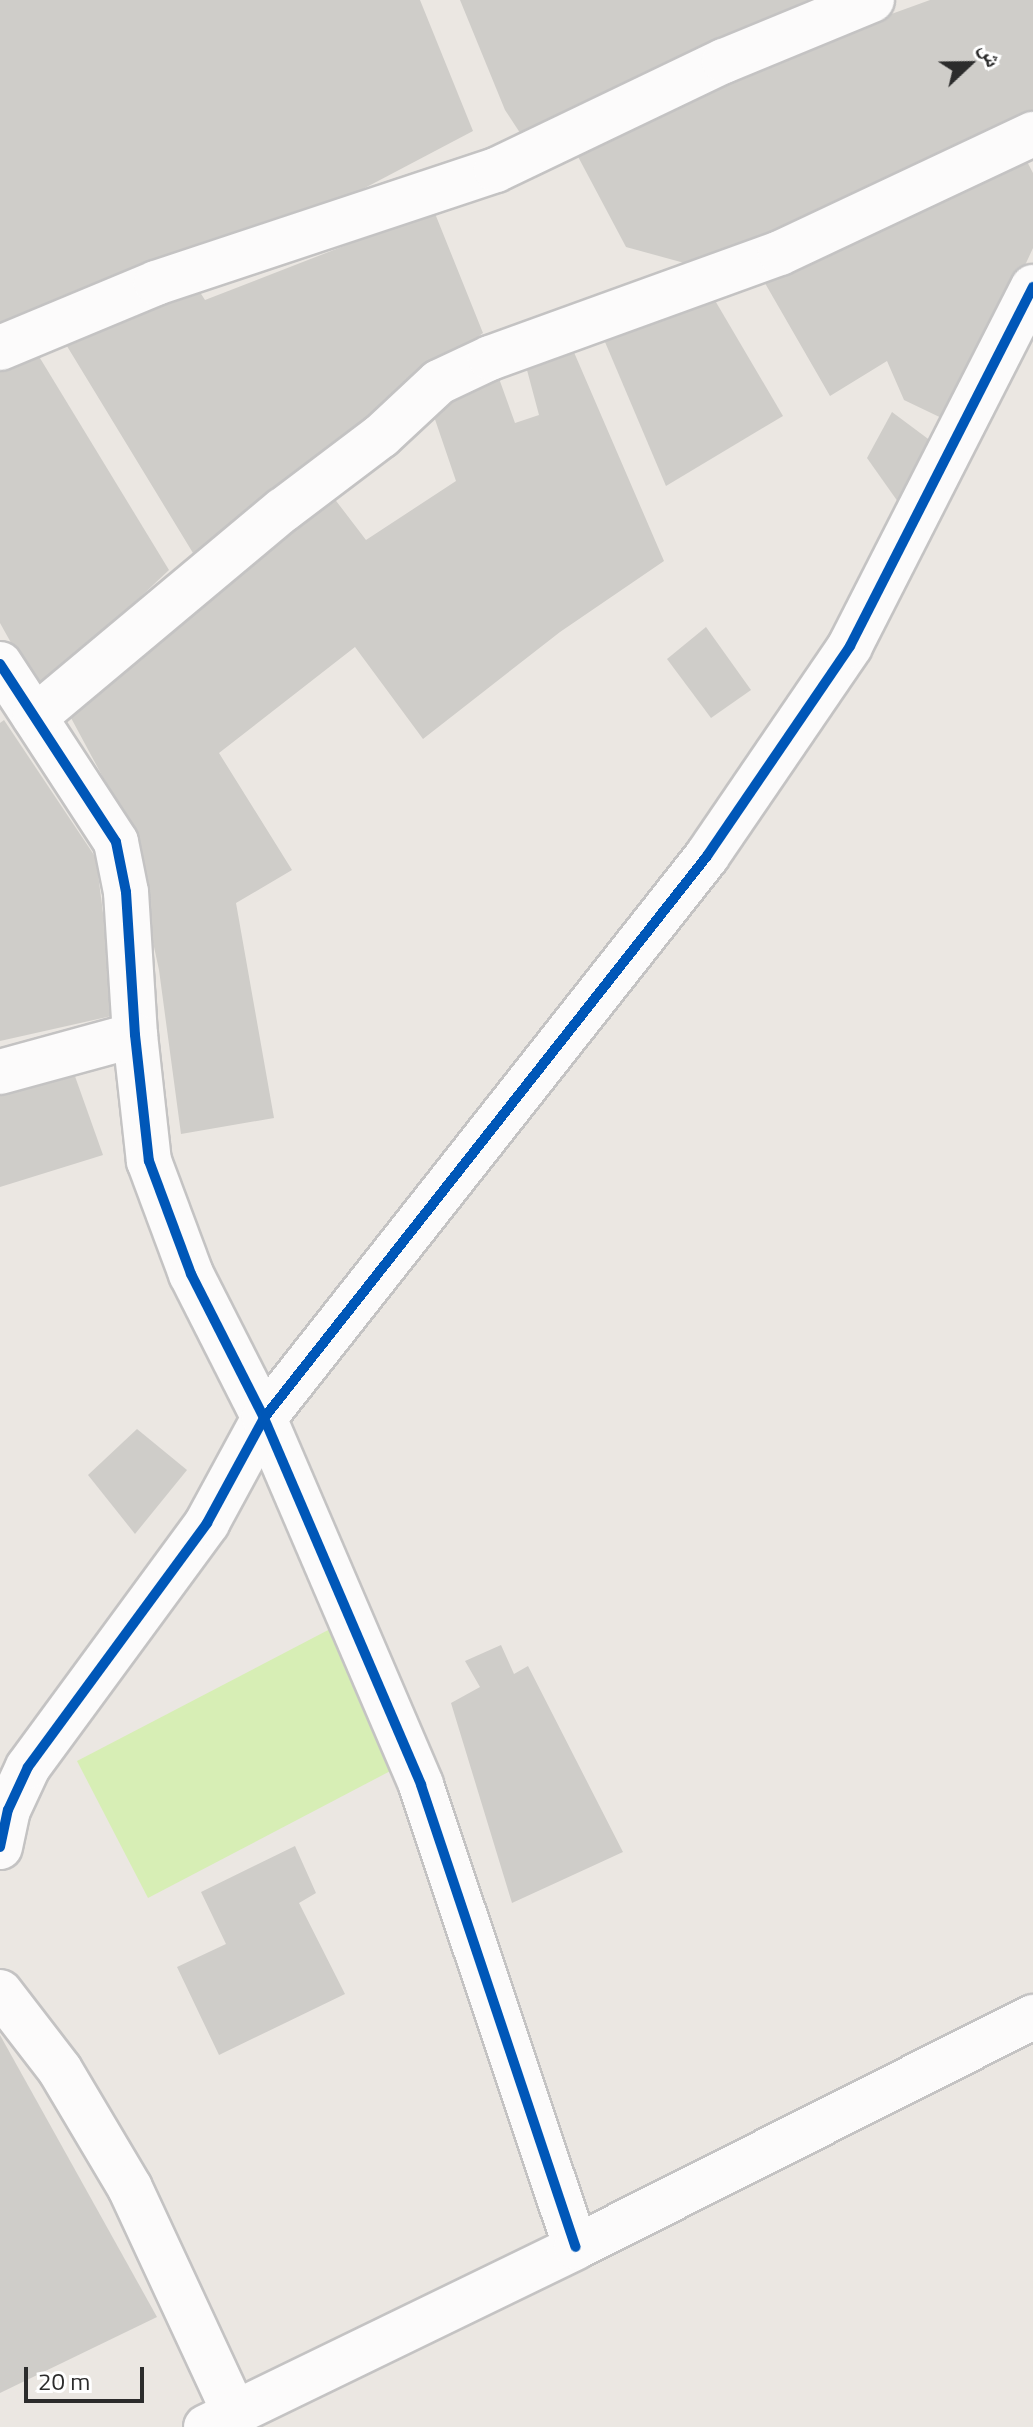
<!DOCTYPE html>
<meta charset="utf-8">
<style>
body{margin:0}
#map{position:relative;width:1033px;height:2427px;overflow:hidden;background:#ebe7e2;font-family:"Titillium Web","Noto Naskh Arabic",sans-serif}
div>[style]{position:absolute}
.pitch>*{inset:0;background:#d7eeb5}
.building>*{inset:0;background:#cfcdc9}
.roads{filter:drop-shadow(2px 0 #c4c3c3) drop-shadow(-2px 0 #c4c3c3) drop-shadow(0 2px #c4c3c3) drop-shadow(0 -2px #c4c3c3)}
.street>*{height:44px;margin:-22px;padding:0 22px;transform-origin:22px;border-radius:22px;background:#fcfbfb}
.secondary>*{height:44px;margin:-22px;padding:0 22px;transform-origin:22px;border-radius:22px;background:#fcfbfb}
.cycleway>*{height:10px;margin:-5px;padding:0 5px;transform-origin:5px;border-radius:5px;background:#0057b8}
span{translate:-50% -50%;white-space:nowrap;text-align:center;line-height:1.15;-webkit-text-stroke:6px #fff;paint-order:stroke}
.north{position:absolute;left:929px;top:24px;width:80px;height:80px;-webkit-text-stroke:6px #fff;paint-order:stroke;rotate:68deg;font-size:22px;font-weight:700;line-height:32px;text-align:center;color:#2c2c2c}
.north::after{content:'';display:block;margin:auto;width:28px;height:36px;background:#2c2c2c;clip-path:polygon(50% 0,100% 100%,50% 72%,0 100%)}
.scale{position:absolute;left:24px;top:2367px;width:120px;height:36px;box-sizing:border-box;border:4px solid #2c2c2c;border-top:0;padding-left:10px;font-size:24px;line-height:28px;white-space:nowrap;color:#2c2c2c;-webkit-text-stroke:6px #fff;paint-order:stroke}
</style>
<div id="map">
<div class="pitch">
<i style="clip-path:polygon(332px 1628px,398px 1767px,148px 1898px,77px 1761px)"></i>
</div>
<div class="building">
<i style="clip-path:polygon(0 0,420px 0,473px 131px,323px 210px,0 325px)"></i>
<i style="clip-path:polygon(460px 0,850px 0,526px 142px,505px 110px)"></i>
<i style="clip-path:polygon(930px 0,1033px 0,1033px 123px,699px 267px,626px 247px,575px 151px,754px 64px)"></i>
<i style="clip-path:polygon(1022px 152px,1033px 173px,1033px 248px,952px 423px,904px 400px,887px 361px,830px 396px,762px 278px)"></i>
<i style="clip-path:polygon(434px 211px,483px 333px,428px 374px,376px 421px,193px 553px,59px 333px,196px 286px,205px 300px)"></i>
<i style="clip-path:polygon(710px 292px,783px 416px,666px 486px,605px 342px)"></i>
<i style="clip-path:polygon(570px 343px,664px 561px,560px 632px,423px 739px,355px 647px,219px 753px,292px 870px,236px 903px,274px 1118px,181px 1134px,159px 970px,127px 822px,63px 703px,327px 489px,366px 540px,456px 481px,426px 393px,492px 359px,515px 423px,539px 415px,527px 370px)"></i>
<i style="clip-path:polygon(32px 345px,169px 570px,39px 693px,0 623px,0 359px)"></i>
<i style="clip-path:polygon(892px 412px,943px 450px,908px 516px,867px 458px)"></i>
<i style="clip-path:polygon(706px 627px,751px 690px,711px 718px,667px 659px)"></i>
<i style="clip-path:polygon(4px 720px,96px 858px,116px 1015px,0 1041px,0 723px)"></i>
<i style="clip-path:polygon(71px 1065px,103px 1155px,0 1187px,0 1080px)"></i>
<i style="clip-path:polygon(137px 1429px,187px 1470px,135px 1534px,88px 1475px)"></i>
<i style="clip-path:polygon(501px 1645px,514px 1674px,528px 1666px,623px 1852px,512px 1903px,451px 1703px,480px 1687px,465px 1661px)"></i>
<i style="clip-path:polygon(295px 1846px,316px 1893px,299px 1903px,345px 1994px,219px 2055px,177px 1967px,226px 1944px,201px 1892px)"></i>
<i style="clip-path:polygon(0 2035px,157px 2317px,0 2393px)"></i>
</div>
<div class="roads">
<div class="street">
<i style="left:0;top:348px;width:169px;rotate:-22.6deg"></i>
<i style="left:156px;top:283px;width:358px;rotate:-18.4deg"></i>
<i style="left:496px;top:170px;width:253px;rotate:-25.6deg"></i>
<i style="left:724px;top:61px;width:160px;rotate:-22.4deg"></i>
<i style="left:0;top:664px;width:212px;rotate:56.9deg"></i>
<i style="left:116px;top:842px;width:51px;rotate:78.7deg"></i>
<i style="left:126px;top:892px;width:143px;rotate:86.4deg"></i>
<i style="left:135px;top:1035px;width:127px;rotate:83.7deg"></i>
<i style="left:149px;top:1161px;width:121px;rotate:69.6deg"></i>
<i style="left:191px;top:1274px;width:161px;rotate:63.1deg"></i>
<i style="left:264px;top:1418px;width:399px;rotate:66.8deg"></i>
<i style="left:421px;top:1785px;width:487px;rotate:71.5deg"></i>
<i style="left:35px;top:717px;width:323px;rotate:-39.9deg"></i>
<i style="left:283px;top:510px;width:123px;rotate:-37.1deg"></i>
<i style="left:381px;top:436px;width:79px;rotate:-43deg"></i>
<i style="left:439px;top:382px;width:56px;rotate:-25.2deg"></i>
<i style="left:490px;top:358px;width:308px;rotate:-19.9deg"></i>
<i style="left:780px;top:253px;width:280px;rotate:-25.2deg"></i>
<i style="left:0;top:1072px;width:140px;rotate:-15.3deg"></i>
<i style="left:0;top:1847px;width:38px;rotate:-78deg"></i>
<i style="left:8px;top:1810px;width:47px;rotate:-65.1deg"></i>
<i style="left:28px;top:1767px;width:303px;rotate:-53.7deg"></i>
<i style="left:207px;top:1523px;width:119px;rotate:-61.5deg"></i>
<i style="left:264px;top:1418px;width:716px;rotate:-51.75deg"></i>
<i style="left:707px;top:856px;width:254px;rotate:-55.7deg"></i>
<i style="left:850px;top:646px;width:403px;rotate:-63deg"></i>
<i style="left:0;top:1992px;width:98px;rotate:52.4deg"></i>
<i style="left:60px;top:2070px;width:137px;rotate:59.3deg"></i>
<i style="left:130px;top:2188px;width:249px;rotate:65.1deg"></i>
</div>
<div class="secondary">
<i style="left:206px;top:2427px;width:411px;rotate:-25.9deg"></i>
<i style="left:576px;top:2247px;width:512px;rotate:-26.72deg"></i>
</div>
</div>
<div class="cycleway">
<i style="left:0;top:664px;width:212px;rotate:56.9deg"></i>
<i style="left:116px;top:842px;width:51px;rotate:78.7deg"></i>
<i style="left:126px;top:892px;width:143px;rotate:86.4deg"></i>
<i style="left:135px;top:1035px;width:127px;rotate:83.7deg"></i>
<i style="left:149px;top:1161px;width:121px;rotate:69.6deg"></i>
<i style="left:191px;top:1274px;width:161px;rotate:63.1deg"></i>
<i style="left:264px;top:1418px;width:399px;rotate:66.8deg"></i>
<i style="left:421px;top:1785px;width:487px;rotate:71.5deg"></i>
<i style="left:0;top:1847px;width:38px;rotate:-78deg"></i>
<i style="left:8px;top:1810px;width:47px;rotate:-65.1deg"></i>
<i style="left:28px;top:1767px;width:303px;rotate:-53.7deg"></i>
<i style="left:207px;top:1523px;width:119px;rotate:-61.5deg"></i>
<i style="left:264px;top:1418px;width:716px;rotate:-51.75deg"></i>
<i style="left:707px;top:856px;width:254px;rotate:-55.7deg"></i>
<i style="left:850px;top:646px;width:403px;rotate:-63deg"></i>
</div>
<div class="north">ش</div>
<div class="scale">20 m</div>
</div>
